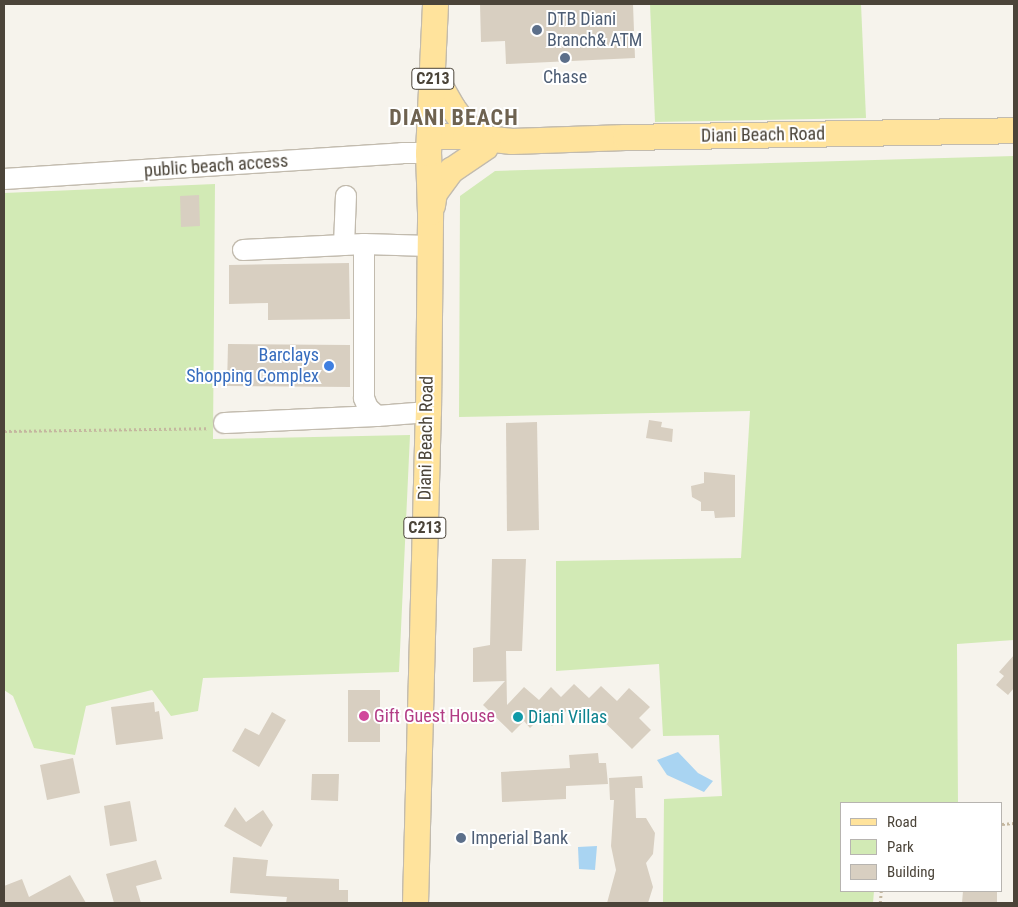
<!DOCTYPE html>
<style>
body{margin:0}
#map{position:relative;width:1018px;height:907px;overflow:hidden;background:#f6f3ec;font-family:"Roboto Condensed",sans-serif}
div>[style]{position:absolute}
.green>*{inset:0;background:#d2eab5}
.water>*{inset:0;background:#a9d4f2}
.building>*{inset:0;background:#d8cfc1}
.path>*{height:2.5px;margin-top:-1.25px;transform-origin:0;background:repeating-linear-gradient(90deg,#c4b79f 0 2.5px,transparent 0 5px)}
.roads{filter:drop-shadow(1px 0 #c2bbae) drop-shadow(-1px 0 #c2bbae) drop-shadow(0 1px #c2bbae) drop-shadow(0 -1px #c2bbae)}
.minor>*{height:20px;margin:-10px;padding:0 10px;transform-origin:10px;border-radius:10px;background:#fff}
.major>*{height:25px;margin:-12.5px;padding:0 12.5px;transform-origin:12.5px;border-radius:12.5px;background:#ffe39c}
.dots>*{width:14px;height:14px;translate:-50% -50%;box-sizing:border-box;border:2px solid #fff;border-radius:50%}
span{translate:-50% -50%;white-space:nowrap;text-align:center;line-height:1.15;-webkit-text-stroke:4px #fff;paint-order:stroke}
.shield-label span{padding:1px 4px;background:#fff;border:1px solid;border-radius:4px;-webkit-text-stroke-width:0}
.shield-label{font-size:16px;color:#4b4439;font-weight:700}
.service-label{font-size:18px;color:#4e5e75}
.left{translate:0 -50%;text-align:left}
.street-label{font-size:18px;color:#4b4439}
.shop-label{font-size:18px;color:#366cbe}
.right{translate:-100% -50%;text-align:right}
.hotel-label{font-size:18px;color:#b23c85}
.culture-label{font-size:18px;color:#0d838f}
.district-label{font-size:22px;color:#6e6250;font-weight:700;letter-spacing:1px}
.frame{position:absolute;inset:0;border:5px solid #4b4439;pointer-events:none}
.legend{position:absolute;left:840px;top:802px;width:162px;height:90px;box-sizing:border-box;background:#fff;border:1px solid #b7b4b0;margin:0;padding:6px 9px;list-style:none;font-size:15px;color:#4b4439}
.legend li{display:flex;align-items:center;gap:10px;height:25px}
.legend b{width:25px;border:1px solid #b7b4b0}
</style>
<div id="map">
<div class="green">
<i style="clip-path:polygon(650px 4px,861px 4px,866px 118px,655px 122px)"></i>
<i style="clip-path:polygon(1014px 156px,1014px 640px,957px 644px,958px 803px,842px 803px,842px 891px,874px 891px,873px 903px,663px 903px,664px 799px,722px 796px,719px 735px,663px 736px,659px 664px,556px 671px,556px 561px,741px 558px,750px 411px,459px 417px,460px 196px,495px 171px)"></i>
<i style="clip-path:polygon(215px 184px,213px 439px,410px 435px,399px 672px,203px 678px,198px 711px,171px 716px,152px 690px,86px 706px,75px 755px,34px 748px,13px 696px,4px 690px,4px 193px)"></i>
</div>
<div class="water">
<i style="clip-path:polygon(678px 752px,698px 773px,713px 781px,704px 792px,667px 775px,657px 760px)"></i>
<i style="clip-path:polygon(597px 846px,595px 870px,579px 869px,578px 847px)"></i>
</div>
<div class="building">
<i style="clip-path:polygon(480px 4px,633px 4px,635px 58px,506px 64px,505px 41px,481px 42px)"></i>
<i style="clip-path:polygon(199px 195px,200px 226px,181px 227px,180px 196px)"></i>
<i style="clip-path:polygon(349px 263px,350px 319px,268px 320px,268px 303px,229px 304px,229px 265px)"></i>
<i style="clip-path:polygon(228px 344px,350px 345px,350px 387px,227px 386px)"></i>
<i style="clip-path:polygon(649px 420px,662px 422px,661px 427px,673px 429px,672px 442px,646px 438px)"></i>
<i style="clip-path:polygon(537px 422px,539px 530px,507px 531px,506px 423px)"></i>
<i style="clip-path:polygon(704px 472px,735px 475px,735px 517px,715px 518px,714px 511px,701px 511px,701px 502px,692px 497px,691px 486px,704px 483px)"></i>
<i style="clip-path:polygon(492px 559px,526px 559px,522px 651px,506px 651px,507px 705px,524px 687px,539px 700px,551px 687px,561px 697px,574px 684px,589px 698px,601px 686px,617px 701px,629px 688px,650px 707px,639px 718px,651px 730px,632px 749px,592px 710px,580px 722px,567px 710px,552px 726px,542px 716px,530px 728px,524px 721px,512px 733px,483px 705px,505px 681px,473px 682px,473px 648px,490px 645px)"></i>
<i style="clip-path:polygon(1014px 655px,1014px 688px,1008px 695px,996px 685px,1004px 676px,999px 672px)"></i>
<i style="clip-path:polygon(348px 690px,380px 690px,380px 742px,348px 742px)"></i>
<i style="clip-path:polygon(154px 702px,155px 712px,159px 711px,163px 739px,116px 745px,111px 707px)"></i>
<i style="clip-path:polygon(272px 712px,286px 720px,259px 767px,232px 751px,245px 728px,259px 735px)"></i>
<i style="clip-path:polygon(598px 753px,599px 763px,606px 763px,608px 784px,566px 786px,566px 799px,502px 802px,501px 772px,570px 768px,569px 755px)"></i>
<i style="clip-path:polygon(73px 758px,80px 793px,47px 800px,40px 765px)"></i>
<i style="clip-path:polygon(312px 774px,339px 774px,338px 801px,311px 800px)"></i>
<i style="clip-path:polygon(642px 776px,643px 788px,635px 788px,636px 818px,646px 818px,655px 833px,653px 854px,646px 863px,653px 887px,648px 903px,607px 903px,616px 870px,611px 846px,614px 800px,610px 800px,609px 778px)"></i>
<i style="clip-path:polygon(130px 801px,137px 841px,110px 846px,104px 806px)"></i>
<i style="clip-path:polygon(235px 807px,246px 822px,263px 810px,273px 825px,261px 847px,224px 826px)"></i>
<i style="clip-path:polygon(233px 857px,268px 860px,266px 876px,339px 879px,339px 890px,348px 890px,348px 903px,286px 903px,287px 897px,230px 893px)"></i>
<i style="clip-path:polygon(156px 860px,162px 879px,136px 886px,141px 903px,114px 903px,106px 874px)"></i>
<i style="clip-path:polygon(70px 875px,86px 903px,4px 903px,4px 886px,22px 879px,29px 897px)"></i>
<i style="clip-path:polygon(963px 891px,997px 891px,997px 903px,962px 903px)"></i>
</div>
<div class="path">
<i style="left:4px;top:431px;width:204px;rotate:-0.8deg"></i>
<i style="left:1002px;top:824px;width:12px;rotate:-5deg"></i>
<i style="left:880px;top:903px;width:12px;rotate:-85deg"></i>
</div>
<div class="roads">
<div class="minor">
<i style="left:4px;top:179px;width:399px;rotate:-3.7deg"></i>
<i style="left:402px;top:153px;width:26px"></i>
<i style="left:344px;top:245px;width:49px;rotate:-87.7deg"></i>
<i style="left:243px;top:250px;width:121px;rotate:-2.8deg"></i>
<i style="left:428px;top:412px;width:51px;rotate:175.5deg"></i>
<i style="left:377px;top:416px;width:12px;rotate:-138deg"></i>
<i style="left:368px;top:408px;width:11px;rotate:-112deg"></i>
<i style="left:364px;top:398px;width:154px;rotate:-90deg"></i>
<i style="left:364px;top:244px;width:65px;rotate:1.8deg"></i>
<i style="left:224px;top:423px;width:153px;rotate:-2.6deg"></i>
</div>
<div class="major">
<i style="left:433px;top:74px;width:38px;rotate:60deg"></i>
<i style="left:452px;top:107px;width:19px;rotate:54deg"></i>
<i style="left:463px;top:122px;width:25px;rotate:42deg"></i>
<i style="left:430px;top:136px;width:35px"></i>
<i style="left:465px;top:136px;width:47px;rotate:6.1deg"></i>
<i style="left:512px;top:141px;width:113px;rotate:-2deg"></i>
<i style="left:625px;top:137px;width:389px;rotate:-1deg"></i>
<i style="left:432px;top:205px;width:12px;rotate:-81deg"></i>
<i style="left:434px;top:193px;width:29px;rotate:-54deg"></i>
<i style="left:451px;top:170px;width:41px;rotate:-34.1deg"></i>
<i style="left:415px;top:903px;width:491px;rotate:-88.5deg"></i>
<i style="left:428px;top:412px;width:200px;rotate:-89.4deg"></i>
<i style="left:430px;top:212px;width:59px;rotate:-91.9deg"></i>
<i style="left:428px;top:153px;width:149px;rotate:-87.3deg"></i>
</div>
</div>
<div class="dots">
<i style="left:537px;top:30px;background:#5c6f8a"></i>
<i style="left:565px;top:58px;background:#5c6f8a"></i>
<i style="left:329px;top:366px;background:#3f7fe0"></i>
<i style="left:364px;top:716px;background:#d1479c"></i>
<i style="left:518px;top:717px;background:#0f9aa8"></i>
<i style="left:461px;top:838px;background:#5c6f8a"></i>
</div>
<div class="shield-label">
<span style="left:433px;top:79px">C213</span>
<span style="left:425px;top:528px">C213</span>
</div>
<div class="service-label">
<span class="left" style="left:547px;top:30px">DTB Diani<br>Branch&amp; ATM</span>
<span style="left:565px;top:77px">Chase</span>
<span class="left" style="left:471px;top:838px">Imperial Bank</span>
</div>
<div class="street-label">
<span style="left:763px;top:135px;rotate:-1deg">Diani Beach Road</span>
<span style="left:216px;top:166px;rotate:-4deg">public beach access</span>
<span style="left:426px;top:438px;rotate:-89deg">Diani Beach Road</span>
</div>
<div class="shop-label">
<span class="right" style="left:319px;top:366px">Barclays<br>Shopping Complex</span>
</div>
<div class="hotel-label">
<span class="left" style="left:374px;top:716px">Gift Guest House</span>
</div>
<div class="culture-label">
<span class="left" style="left:528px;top:717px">Diani Villas</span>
</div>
<div class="district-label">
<span style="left:454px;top:118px">DIANI BEACH</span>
</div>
<div class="frame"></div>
<ul class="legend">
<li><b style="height:6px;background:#ffe39c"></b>Road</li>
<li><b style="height:14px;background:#d2eab5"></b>Park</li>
<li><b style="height:14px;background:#d8cfc1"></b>Building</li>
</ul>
</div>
